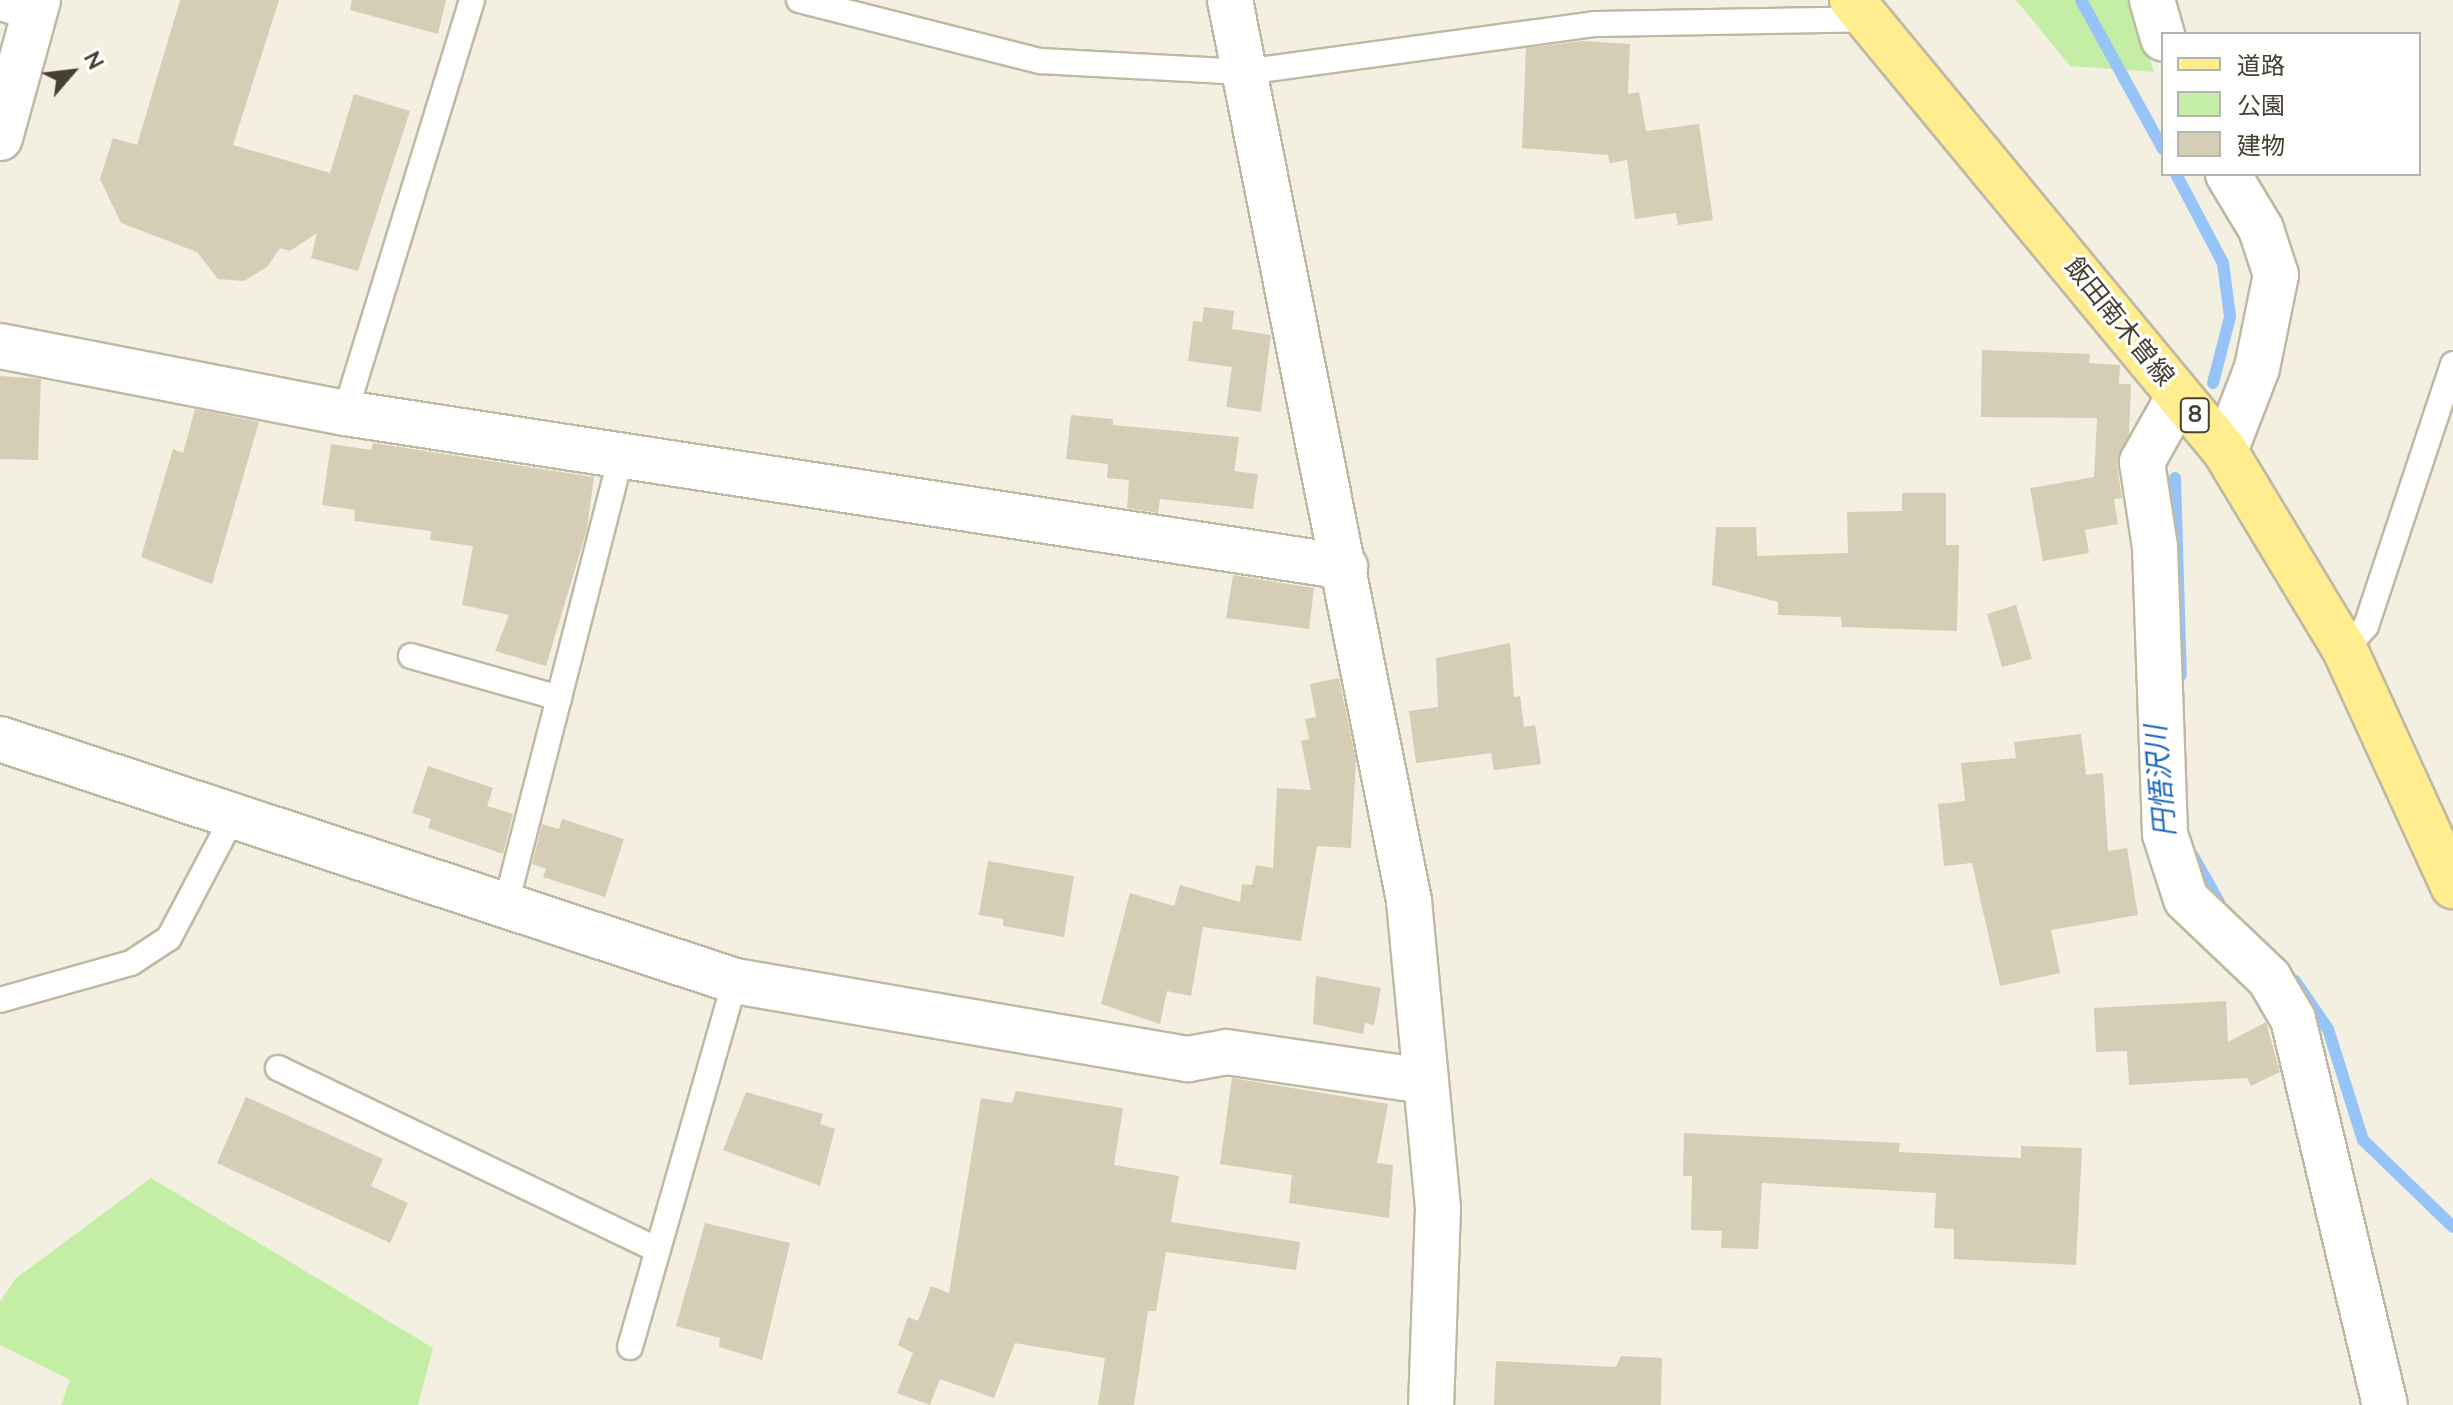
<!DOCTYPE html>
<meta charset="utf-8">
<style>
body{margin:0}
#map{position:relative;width:2453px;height:1405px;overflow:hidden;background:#f3f0e2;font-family:"Nunito Sans","Noto Sans JP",sans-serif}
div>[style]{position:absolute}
.green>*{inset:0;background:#c4eda5}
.stream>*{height:12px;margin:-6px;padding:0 6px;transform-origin:6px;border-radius:6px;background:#96c4f8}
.building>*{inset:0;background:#d5cdb6}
.roads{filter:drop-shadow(2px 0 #bfb9a4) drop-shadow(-2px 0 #bfb9a4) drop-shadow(0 2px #bfb9a4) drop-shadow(0 -2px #bfb9a4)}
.lane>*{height:24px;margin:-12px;padding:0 12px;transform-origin:12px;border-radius:12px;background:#fff}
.street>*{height:44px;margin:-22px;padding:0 22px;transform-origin:22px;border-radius:22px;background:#fff}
.primary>*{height:44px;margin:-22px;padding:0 22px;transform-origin:22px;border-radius:22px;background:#ffed8f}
span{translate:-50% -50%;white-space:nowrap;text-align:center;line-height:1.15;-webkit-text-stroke:6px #fff;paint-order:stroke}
.shield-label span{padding:2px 6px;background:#fff;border:2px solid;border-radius:6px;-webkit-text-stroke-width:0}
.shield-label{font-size:24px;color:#454032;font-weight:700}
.street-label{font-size:26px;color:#454032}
.water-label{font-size:28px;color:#1f68bd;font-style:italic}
.legend{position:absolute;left:2161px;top:32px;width:260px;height:144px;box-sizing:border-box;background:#fff;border:2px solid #b5b3ad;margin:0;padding:10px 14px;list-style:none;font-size:24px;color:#454032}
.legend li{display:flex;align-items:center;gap:16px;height:40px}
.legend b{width:40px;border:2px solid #b5b3ad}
.north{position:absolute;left:32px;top:32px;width:80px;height:80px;-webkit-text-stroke:6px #fff;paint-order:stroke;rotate:62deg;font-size:22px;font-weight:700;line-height:32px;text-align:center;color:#454032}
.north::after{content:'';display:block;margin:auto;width:28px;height:36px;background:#454032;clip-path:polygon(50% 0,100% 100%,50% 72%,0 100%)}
</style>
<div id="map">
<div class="green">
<i style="clip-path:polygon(2016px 0,2130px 0,2154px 72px,2070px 66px)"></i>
<i style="clip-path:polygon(151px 1178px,433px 1348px,418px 1405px,61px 1405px,70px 1380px,0 1345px,0 1302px,15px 1279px)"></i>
</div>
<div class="stream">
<i style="left:2081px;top:0;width:170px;rotate:61.2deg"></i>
<i style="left:2176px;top:174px;width:101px;rotate:62.2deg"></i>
<i style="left:2223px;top:263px;width:54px;rotate:82.6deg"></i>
<i style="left:2230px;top:317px;width:68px;rotate:104.4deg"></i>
<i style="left:2175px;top:478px;width:197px;rotate:88.3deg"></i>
<i style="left:2193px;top:856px;width:53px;rotate:60.5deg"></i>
<i style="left:2295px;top:981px;width:58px;rotate:55.5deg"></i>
<i style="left:2328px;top:1029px;width:116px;rotate:72.5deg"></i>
<i style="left:2363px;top:1140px;width:125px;rotate:44deg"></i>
</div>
<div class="building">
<i style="clip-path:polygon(180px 0,279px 0,233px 145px,330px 173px,354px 94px,410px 111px,358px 271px,311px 258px,317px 233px,290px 251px,280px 248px,267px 267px,244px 281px,218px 279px,197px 252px,121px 223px,100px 179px,113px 138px,137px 145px)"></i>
<i style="clip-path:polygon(352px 0,446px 0,438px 34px,350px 10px)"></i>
<i style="clip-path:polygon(1583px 41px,1630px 44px,1628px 94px,1639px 92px,1646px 131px,1699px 124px,1713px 220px,1678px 225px,1676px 213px,1635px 219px,1627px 160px,1610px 163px,1608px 155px,1522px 148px,1526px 48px)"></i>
<i style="clip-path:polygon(1204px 307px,1234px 311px,1232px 329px,1271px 335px,1261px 412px,1226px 407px,1232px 367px,1188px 361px,1193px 321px,1202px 322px)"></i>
<i style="clip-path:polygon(1982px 350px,2090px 354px,2089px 363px,2120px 365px,2119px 384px,2131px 384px,2129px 435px,2117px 465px,2122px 498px,2114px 499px,2118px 524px,2085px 530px,2089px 553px,2043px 561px,2030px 488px,2094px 477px,2097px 418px,1981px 417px)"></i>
<i style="clip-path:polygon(0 376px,41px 379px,38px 460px,0 459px)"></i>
<i style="clip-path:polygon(195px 409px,259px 422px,212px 584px,141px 557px,173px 449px,183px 453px)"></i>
<i style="clip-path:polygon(1071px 415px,1113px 419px,1113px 425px,1239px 437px,1234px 471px,1258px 474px,1253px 509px,1160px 499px,1158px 513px,1127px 508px,1129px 480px,1107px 478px,1108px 464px,1066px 459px)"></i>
<i style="clip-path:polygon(373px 443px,594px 477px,587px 529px,546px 666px,495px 651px,509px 615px,462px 605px,473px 546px,430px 540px,431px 531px,354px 521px,355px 510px,322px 505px,331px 444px,371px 450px)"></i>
<i style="clip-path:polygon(1902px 493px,1946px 493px,1946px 545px,1959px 545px,1957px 631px,1842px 627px,1841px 617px,1778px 615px,1778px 602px,1712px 585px,1716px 527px,1756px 527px,1757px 556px,1848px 553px,1847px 512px,1902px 511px)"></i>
<i style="clip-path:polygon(1233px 575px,1314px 588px,1309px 629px,1226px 618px)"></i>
<i style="clip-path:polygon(2016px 605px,2032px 659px,2002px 667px,1987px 614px)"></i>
<i style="clip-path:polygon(1510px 643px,1514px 697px,1520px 696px,1524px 727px,1535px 725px,1541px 764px,1494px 770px,1491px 753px,1416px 763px,1409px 711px,1438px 707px,1436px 658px)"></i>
<i style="clip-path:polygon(1339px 678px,1356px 760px,1351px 848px,1317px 846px,1301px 941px,1203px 927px,1191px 996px,1167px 991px,1160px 1024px,1101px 1004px,1130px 893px,1174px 906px,1180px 885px,1240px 902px,1242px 884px,1252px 885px,1256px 865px,1273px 868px,1277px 788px,1311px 790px,1301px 741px,1309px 739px,1305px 719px,1316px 717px,1310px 684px)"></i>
<i style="clip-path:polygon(2081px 734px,2086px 775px,2103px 773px,2108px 851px,2127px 848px,2138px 915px,2051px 930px,2060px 973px,2000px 986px,1972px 863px,1944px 866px,1938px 804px,1965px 801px,1961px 763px,2016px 758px,2014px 742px)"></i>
<i style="clip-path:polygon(428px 766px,493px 788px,487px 806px,513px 814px,503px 854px,428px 828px,431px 819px,412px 813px)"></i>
<i style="clip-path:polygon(562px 819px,624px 839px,605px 897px,543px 877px,546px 869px,532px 864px,542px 824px,559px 829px)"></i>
<i style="clip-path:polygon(988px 861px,1074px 876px,1064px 937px,1003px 926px,1003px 919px,979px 915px)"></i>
<i style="clip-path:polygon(1316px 976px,1381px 988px,1374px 1025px,1365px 1023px,1363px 1034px,1313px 1024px)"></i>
<i style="clip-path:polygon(2226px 1001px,2228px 1042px,2266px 1022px,2280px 1072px,2251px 1086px,2247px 1078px,2129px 1085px,2127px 1051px,2096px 1052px,2094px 1008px)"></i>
<i style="clip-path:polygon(1232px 1078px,1388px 1104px,1377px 1163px,1393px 1165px,1389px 1218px,1289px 1203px,1292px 1175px,1220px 1164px)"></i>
<i style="clip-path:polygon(1016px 1091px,1123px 1108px,1114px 1165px,1179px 1176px,1171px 1222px,1300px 1242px,1296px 1270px,1166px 1252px,1156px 1311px,1148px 1311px,1134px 1405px,1098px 1405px,1105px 1358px,1015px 1343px,994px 1398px,940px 1379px,930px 1405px,897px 1393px,913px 1353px,898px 1345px,908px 1317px,918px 1321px,931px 1286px,949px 1293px,981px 1098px,1012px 1103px)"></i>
<i style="clip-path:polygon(746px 1092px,823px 1114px,820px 1124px,835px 1129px,820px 1186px,723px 1150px)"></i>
<i style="clip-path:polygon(246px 1097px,383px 1159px,371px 1186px,408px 1203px,390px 1243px,217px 1163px)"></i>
<i style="clip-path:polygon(1684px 1133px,1900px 1143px,1899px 1152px,2021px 1158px,2021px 1146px,2082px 1148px,2076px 1265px,1954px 1259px,1954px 1229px,1934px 1228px,1936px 1193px,1762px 1183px,1758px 1249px,1721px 1248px,1722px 1231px,1691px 1230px,1692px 1176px,1683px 1176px)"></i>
<i style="clip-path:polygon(705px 1223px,790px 1243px,762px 1360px,719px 1347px,720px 1338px,676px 1326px)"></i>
<i style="clip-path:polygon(1621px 1356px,1662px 1358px,1661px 1405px,1494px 1405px,1496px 1361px,1616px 1367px)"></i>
</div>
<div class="roads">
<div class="lane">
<i style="left:799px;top:0;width:249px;rotate:14.2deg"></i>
<i style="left:1040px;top:61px;width:205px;rotate:3.1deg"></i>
<i style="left:1245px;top:72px;width:352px;rotate:-7.8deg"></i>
<i style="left:1594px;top:24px;width:274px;rotate:-1deg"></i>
<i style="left:0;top:8px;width:34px;rotate:17deg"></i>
<i style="left:345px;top:413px;width:432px;rotate:-72.9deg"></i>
<i style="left:2345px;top:650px;width:32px;rotate:-49deg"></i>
<i style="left:2366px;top:626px;width:276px;rotate:-71.6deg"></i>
<i style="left:411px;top:656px;width:154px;rotate:15.8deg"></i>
<i style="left:506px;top:904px;width:463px;rotate:-75.6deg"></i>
<i style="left:0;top:1000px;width:136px;rotate:-15.8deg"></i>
<i style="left:131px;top:963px;width:45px;rotate:-33.3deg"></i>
<i style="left:169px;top:938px;width:141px;rotate:-62.2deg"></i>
<i style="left:278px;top:1068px;width:421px;rotate:25.6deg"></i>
<i style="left:630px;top:1347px;width:381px;rotate:-74deg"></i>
</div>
<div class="street">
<i style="left:1230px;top:0;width:919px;rotate:78.76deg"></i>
<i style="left:1409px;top:901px;width:308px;rotate:84.6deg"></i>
<i style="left:1438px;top:1208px;width:197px;rotate:92deg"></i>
<i style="left:2152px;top:0;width:40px;rotate:74deg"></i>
<i style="left:0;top:138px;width:143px;rotate:-74.6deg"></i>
<i style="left:0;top:346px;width:351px;rotate:11deg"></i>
<i style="left:345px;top:413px;width:1012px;rotate:8.75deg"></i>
<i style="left:2179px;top:396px;width:76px;rotate:119.3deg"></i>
<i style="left:2142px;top:462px;width:86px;rotate:81.3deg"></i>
<i style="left:2155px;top:547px;width:287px;rotate:88deg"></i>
<i style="left:2165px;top:834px;width:68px;rotate:72.1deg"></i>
<i style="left:2186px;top:899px;width:115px;rotate:43.6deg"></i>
<i style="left:2269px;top:978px;width:48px;rotate:59.7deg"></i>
<i style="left:2293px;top:1019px;width:397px;rotate:76.6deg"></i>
<i style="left:2225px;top:451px;width:89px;rotate:-68.9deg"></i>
<i style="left:2257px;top:368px;width:95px;rotate:-78.5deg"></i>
<i style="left:2276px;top:275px;width:48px;rotate:-108.1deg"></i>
<i style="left:2261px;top:229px;width:64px;rotate:-121deg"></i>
<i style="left:0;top:739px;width:774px;rotate:18.22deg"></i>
<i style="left:735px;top:981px;width:460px;rotate:9.8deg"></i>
<i style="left:1188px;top:1059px;width:39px;rotate:-10deg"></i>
<i style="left:1226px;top:1052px;width:201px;rotate:8.3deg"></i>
</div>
<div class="primary">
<i style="left:1852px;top:0;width:585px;rotate:50.41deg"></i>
<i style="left:2225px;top:451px;width:232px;rotate:58.9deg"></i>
<i style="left:2345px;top:650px;width:260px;rotate:65.4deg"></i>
</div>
</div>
<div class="shield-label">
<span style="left:2195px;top:415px">8</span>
</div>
<div class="street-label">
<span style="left:2119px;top:322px;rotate:51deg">飯田南木曽線</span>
</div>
<div class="water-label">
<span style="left:2161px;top:781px;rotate:-95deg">円悟沢川</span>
</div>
<ul class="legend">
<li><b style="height:10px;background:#ffed8f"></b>道路</li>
<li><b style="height:22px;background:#c4eda5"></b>公園</li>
<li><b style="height:22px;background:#d5cdb6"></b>建物</li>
</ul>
<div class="north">N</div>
</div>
